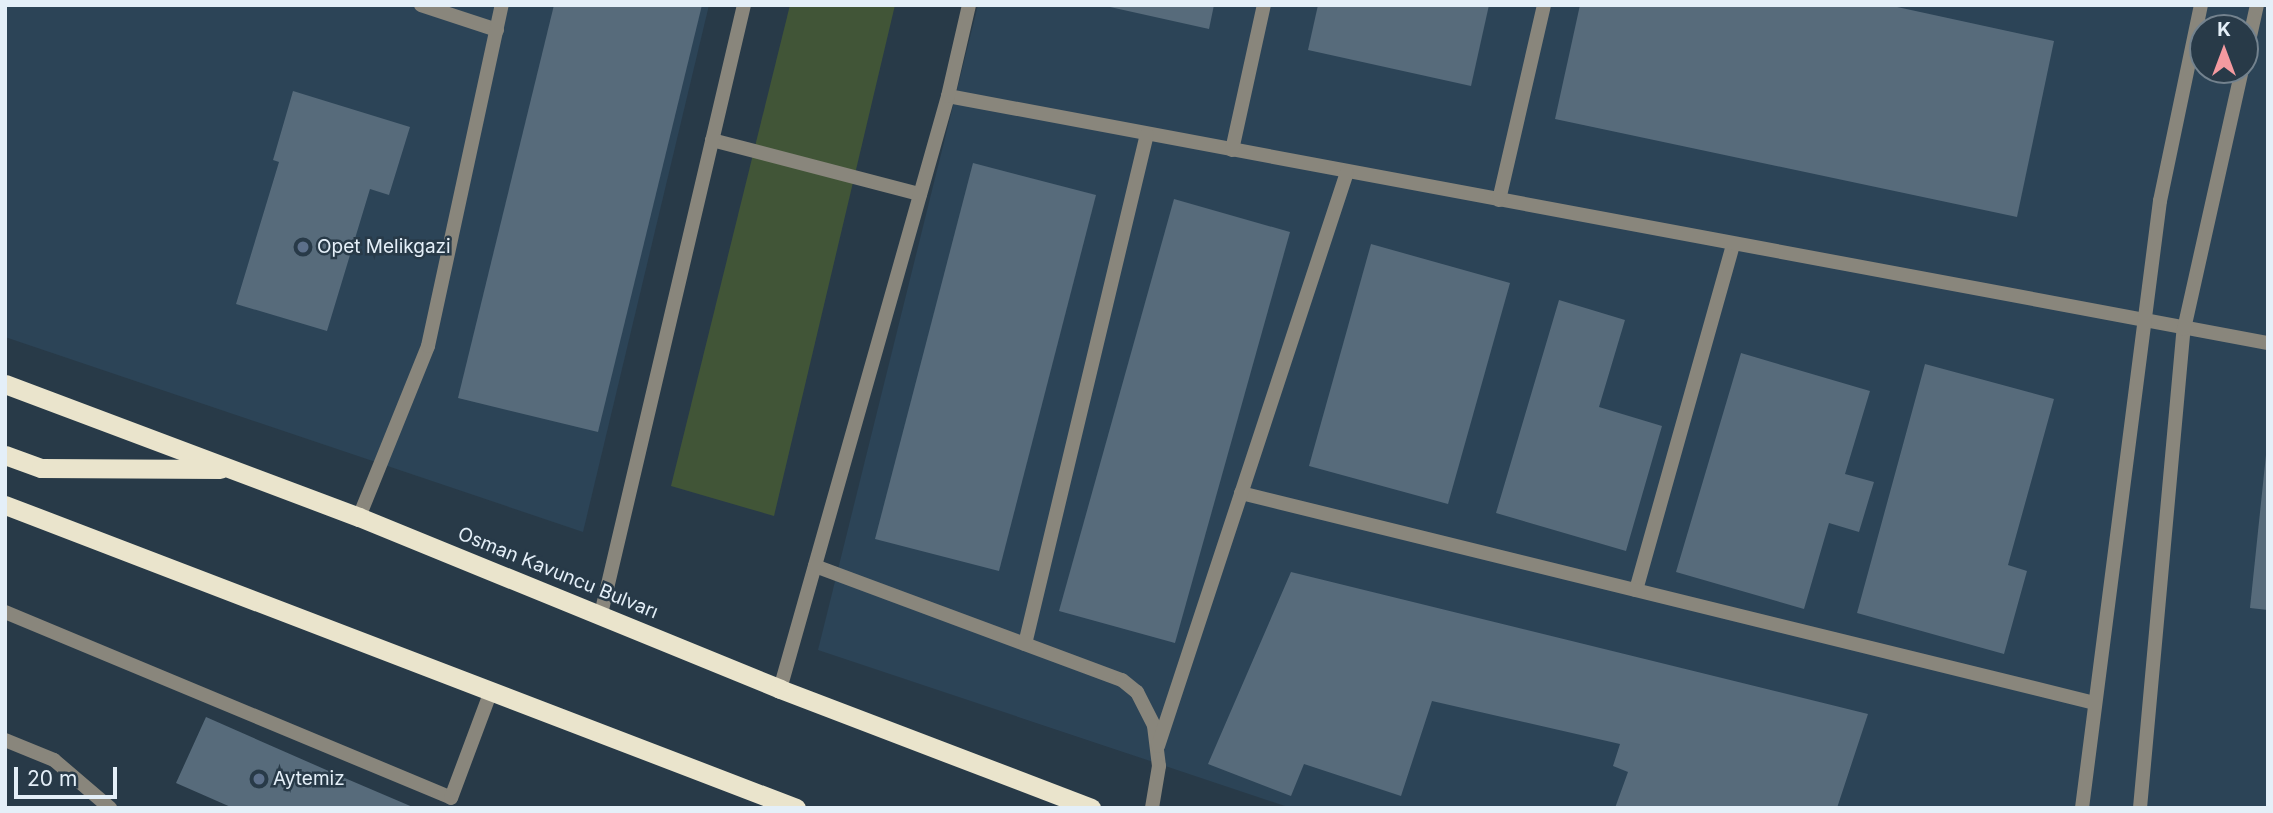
<!DOCTYPE html>
<meta charset="utf-8">
<style>
body{margin:0}
#map{position:relative;width:2273px;height:813px;overflow:hidden;background:#283a48;font-family:Inter,sans-serif}
div>[style]{position:absolute}
.built>*{inset:0;background:#2c4457}
.green>*{inset:0;background:#415537}
.building>*{inset:0;background:#576b7b}
.service>*{height:14px;margin:-7px;padding:0 7px;transform-origin:7px;border-radius:7px;background:#89867c}
.minor>*{height:14px;margin:-7px;padding:0 7px;transform-origin:7px;border-radius:7px;background:#89867c}
.trunk>*{height:19px;margin:-9.5px;padding:0 9.5px;transform-origin:9.5px;border-radius:9.5px;background:#eae4cc}
.dots>*{width:19px;height:19px;translate:-50% -50%;box-sizing:border-box;border:4px solid #283a48;border-radius:50%}
span{translate:-50% -50%;white-space:nowrap;text-align:center;line-height:1.15;-webkit-text-stroke:5px #283a48;paint-order:stroke}
.poi-label{font-size:19px;color:#e4eff8}
.left{translate:0 -50%;text-align:left}
.street-label{font-size:19px;color:#e4eff8}
.frame{position:absolute;inset:0;border:7px solid #e4eff8;pointer-events:none}
.north{position:absolute;left:2189px;top:14px;width:70px;height:70px;box-sizing:border-box;background:#283a48;border:2px solid #73828e;border-radius:50%;rotate:0deg;font-size:19px;font-weight:700;line-height:28px;text-align:center;color:#e4eff8}
.north::after{content:'';display:block;margin:auto;width:24px;height:32px;background:#f49aa0;clip-path:polygon(50% 0,100% 100%,50% 72%,0 100%)}
.scale{position:absolute;left:14px;top:767px;width:103px;height:32px;box-sizing:border-box;border:4px solid #e4eff8;border-top:0;padding-left:9px;font-size:21px;line-height:24px;white-space:nowrap;color:#e4eff8;-webkit-text-stroke:5px #283a48;paint-order:stroke}
</style>
<div id="map">
<div class="built">
<i style="clip-path:polygon(5px 5px,709px 5px,583px 532px,5px 337px)"></i>
<i style="clip-path:polygon(evenodd,978px 5px,2268px 5px,2268px 808px,1291px 808px,818px 650px,978px 5px,2203px 28px,2245px 28px,2245px 70px,2203px 70px,2203px 28px)"></i>
</div>
<div class="green">
<i style="clip-path:polygon(790px 5px,895px 5px,774px 516px,671px 486px)"></i>
</div>
<div class="building">
<i style="clip-path:polygon(554px 5px,702px 5px,598px 432px,458px 398px)"></i>
<i style="clip-path:polygon(1101px 5px,1214px 5px,1209px 29px)"></i>
<i style="clip-path:polygon(1318px 5px,1489px 5px,1471px 86px,1308px 50px)"></i>
<i style="clip-path:polygon(1580px 5px,1888px 5px,2054px 41px,2017px 217px,1555px 119px)"></i>
<i style="clip-path:polygon(293px 91px,410px 127px,389px 195px,370px 189px,327px 331px,236px 304px,279px 162px,273px 160px)"></i>
<i style="clip-path:polygon(973px 163px,1096px 195px,999px 571px,875px 539px)"></i>
<i style="clip-path:polygon(1174px 199px,1290px 232px,1175px 643px,1059px 611px)"></i>
<i style="clip-path:polygon(1371px 244px,1510px 283px,1448px 504px,1309px 466px)"></i>
<i style="clip-path:polygon(1559px 300px,1625px 320px,1599px 407px,1662px 426px,1626px 551px,1496px 513px)"></i>
<i style="clip-path:polygon(1741px 353px,1870px 391px,1845px 474px,1874px 482px,1859px 532px,1829px 523px,1804px 609px,1676px 572px)"></i>
<i style="clip-path:polygon(1925px 364px,2054px 399px,2008px 565px,2027px 571px,2004px 654px,1857px 613px)"></i>
<i style="clip-path:polygon(2266px 455px,2268px 455px,2268px 610px,2250px 608px)"></i>
<i style="clip-path:polygon(1291px 572px,1868px 714px,1837px 808px,1615px 808px,1628px 772px,1613px 766px,1620px 744px,1432px 701px,1401px 796px,1304px 764px,1291px 796px,1208px 764px)"></i>
<i style="clip-path:polygon(206px 717px,340px 776px,415px 808px,233px 808px,176px 783px)"></i>
</div>
<div class="service">
<i style="left:1636px;top:590px;width:358px;rotate:-74.3deg"></i>
<i style="left:5px;top:612px;width:483px;rotate:22.6deg"></i>
<i style="left:451px;top:798px;width:114px;rotate:-69.5deg"></i>
</div>
<div class="minor">
<i style="left:421px;top:5px;width:80px;rotate:18.2deg"></i>
<i style="left:2245px;top:59px;width:55px;rotate:-77.5deg"></i>
<i style="left:948px;top:96px;width:1343px;rotate:10.6deg"></i>
<i style="left:712px;top:140px;width:215px;rotate:14.6deg"></i>
<i style="left:1232px;top:150px;width:148px;rotate:-77.6deg"></i>
<i style="left:1499px;top:200px;width:200px;rotate:-77deg"></i>
<i style="left:1241px;top:493px;width:879px;rotate:13.82deg"></i>
<i style="left:359px;top:517px;width:184px;rotate:-68deg"></i>
<i style="left:428px;top:346px;width:349px;rotate:-77.8deg"></i>
<i style="left:815px;top:566px;width:327px;rotate:20.4deg"></i>
<i style="left:1122px;top:680px;width:19px;rotate:39deg"></i>
<i style="left:1137px;top:692px;width:38px;rotate:63deg"></i>
<i style="left:1154px;top:726px;width:40px;rotate:82.9deg"></i>
<i style="left:1159px;top:766px;width:43px;rotate:99.5deg"></i>
<i style="left:601px;top:614px;width:626px;rotate:-76.79deg"></i>
<i style="left:1025px;top:644px;width:524px;rotate:-76.55deg"></i>
<i style="left:780px;top:689px;width:616px;rotate:-74.18deg"></i>
<i style="left:948px;top:96px;width:93px;rotate:-77deg"></i>
<i style="left:5px;top:740px;width:53px;rotate:22.2deg"></i>
<i style="left:54px;top:760px;width:74px;rotate:40.6deg"></i>
<i style="left:1158px;top:746px;width:604px;rotate:-71.77deg"></i>
<i style="left:2082px;top:808px;width:612px;rotate:-82.68deg"></i>
<i style="left:2160px;top:201px;width:200px;rotate:-78.2deg"></i>
<i style="left:2140px;top:808px;width:481px;rotate:-84.8deg"></i>
<i style="left:2184px;top:329px;width:265px;rotate:-77.4deg"></i>
</div>
<div class="trunk">
<i style="left:5px;top:384px;width:378px;rotate:20.6deg"></i>
<i style="left:359px;top:517px;width:455px;rotate:22.2deg"></i>
<i style="left:780px;top:689px;width:333px;rotate:20.9deg"></i>
<i style="left:5px;top:455px;width:38px;rotate:20deg"></i>
<i style="left:41px;top:468px;width:179px;rotate:0.3deg"></i>
<i style="left:5px;top:505px;width:847px;rotate:20.96deg"></i>
</div>
<div class="dots">
<i style="left:303px;top:247px;background:#5c6f8a"></i>
<i style="left:259px;top:779px;background:#5c6f8a"></i>
</div>
<div class="poi-label">
<span class="left" style="left:317px;top:247px">Opet Melikgazi</span>
<span class="left" style="left:273px;top:779px">Aytemiz</span>
</div>
<div class="street-label">
<span style="left:558px;top:573px;rotate:22deg">Osman Kavuncu Bulvarı</span>
</div>
<div class="frame"></div>
<div class="north">K</div>
<div class="scale">20 m</div>
</div>
